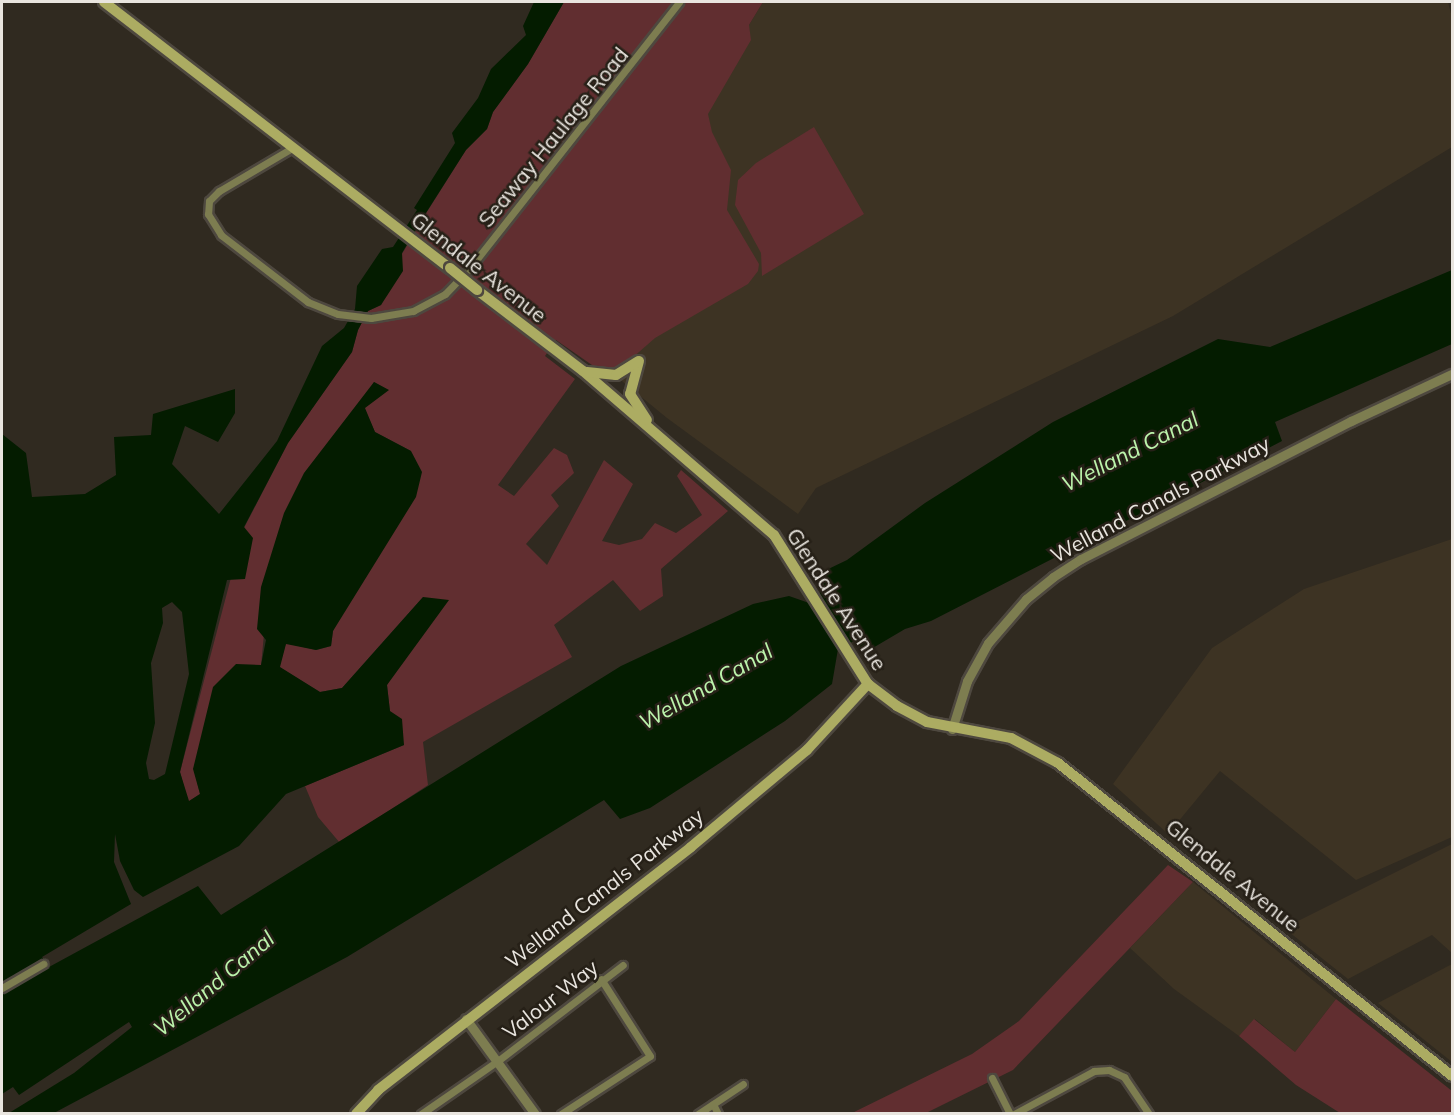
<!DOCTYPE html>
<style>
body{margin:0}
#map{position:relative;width:1454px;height:1115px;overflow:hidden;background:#302a20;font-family:Mulish,sans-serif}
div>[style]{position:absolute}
.built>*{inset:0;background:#3d3323}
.green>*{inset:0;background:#612e30}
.water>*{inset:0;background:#041c00}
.roads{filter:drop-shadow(2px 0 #4e483f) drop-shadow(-2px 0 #4e483f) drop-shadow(0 2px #4e483f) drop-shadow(0 -2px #4e483f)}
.minor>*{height:7px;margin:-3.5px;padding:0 3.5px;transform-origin:3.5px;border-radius:3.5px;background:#7d7d50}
.tertiary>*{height:9px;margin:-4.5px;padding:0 4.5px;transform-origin:4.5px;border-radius:4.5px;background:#7d7d50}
.secondary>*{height:10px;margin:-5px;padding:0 5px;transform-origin:5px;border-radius:5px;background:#acac62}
.bridges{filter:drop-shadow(2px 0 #4e483f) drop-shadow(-2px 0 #4e483f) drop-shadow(0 2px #4e483f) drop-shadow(0 -2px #4e483f)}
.secondary-bridge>*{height:10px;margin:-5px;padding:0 5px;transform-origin:5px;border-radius:5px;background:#acac62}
span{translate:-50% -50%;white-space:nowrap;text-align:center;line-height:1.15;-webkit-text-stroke:5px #262017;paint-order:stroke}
.street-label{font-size:21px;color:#e9e5df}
.water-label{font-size:22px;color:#bcf4ac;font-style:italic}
.frame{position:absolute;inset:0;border:3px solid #e9e5df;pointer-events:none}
</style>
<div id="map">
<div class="built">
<i style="clip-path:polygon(763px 2px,1448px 2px,1452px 17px,1452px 147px,1173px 316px,816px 488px,798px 514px,667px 418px,562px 332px)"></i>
<i style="clip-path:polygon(1452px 539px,1452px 837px,1356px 880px,1220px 771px,1168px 834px,1113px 784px,1212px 648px,1304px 589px)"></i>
<i style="clip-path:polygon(1452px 844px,1452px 953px,1432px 935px,1348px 979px,1284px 928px)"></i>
<i style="clip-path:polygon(1193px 882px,1336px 999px,1295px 1052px,1255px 1019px,1239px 1036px,1174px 989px,1130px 948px)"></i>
<i style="clip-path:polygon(1452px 964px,1452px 1062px,1378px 1003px)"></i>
</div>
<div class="green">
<i style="clip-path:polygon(564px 2px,763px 2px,749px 25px,751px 40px,708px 114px,712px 132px,731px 170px,727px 210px,759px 264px,758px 271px,748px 284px,655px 338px,615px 373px,602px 372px,556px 340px,545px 356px,575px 379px,498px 485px,514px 496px,554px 448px,567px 455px,574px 473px,551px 495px,559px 506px,526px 544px,547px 565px,604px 460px,633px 484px,602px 541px,619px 545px,642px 539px,655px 523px,676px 533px,702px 515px,677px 476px,681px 470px,728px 511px,661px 569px,663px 596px,640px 611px,613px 580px,554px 625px,572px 657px,423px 742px,428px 785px,340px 843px,318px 817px,305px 786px,404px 745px,390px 712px,387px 685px,400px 662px,423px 597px,342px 688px,320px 692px,279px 667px,286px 643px,316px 650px,331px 646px,333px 631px,411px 451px,375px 432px,364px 408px,388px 390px,374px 382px,264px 634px,261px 666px,194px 769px,200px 794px,188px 802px,180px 772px,244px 528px,288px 443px,352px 352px,358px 330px,368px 311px,381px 305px,402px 254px,425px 215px,466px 150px,487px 129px,493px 112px,528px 64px)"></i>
<i style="clip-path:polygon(814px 127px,864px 214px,762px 276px,761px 253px,735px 205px,738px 180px,756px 163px)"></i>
<i style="clip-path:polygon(1168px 865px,1193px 882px,1013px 1070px,926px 1113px,850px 1114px,972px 1054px,1019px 1021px)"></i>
<i style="clip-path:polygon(1336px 999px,1452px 1091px,1452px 1113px,1340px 1113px,1296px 1085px,1239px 1036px,1254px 1019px,1295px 1052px)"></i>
</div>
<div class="water">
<i style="clip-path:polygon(evenodd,534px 2px,564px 2px,528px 64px,493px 112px,487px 129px,466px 150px,424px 216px,402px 253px,403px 271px,381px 305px,368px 311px,358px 330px,352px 352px,288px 443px,244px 527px,253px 538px,245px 579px,227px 580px,180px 772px,189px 801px,200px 794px,193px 769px,213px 687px,236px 664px,261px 665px,266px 640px,257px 629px,261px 587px,284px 513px,304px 473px,374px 382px,389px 390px,365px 408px,375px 432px,411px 451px,422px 472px,416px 497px,333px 631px,331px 646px,316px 650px,286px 644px,280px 667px,320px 692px,342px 688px,423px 597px,449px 600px,387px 685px,390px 711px,402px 719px,404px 745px,286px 794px,239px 846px,143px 897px,134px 890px,120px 861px,115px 834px,114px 862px,131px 904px,42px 957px,49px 967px,198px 886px,221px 915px,621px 666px,753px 604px,789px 596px,809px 603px,825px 588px,820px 573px,847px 560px,925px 503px,1053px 422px,1218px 339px,1270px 347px,1452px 270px,1452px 344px,1275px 422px,1282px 441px,931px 621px,905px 629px,866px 652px,854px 641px,838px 649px,832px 684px,785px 721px,650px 808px,620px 819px,604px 800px,347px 957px,54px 1113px,9px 1113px,74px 1073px,132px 1027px,129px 1022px,19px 1095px,13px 1087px,2px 1094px,2px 434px,26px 453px,32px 497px,85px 494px,116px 475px,114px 437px,151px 435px,153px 414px,235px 389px,235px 413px,218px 442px,185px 426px,172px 464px,219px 514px,277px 441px,322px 346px,344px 328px,355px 309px,357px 286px,382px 249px,393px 247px,417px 210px,414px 208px,455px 143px,452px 133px,478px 98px,491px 69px,526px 35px,523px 26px,534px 2px,172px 602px,182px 612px,189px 674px,165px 774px,154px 780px,149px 779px,146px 763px,155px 723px,151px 663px,163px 623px,162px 608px,172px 602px)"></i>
</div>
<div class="roads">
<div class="minor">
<i style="left:292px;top:148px;width:85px;rotate:149.5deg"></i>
<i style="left:219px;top:191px;width:14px;rotate:135deg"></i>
<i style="left:209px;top:201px;width:13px;rotate:94deg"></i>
<i style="left:208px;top:214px;width:25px;rotate:58deg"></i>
<i style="left:221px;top:235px;width:110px;rotate:37.6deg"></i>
<i style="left:308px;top:302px;width:32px;rotate:22deg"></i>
<i style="left:338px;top:314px;width:33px;rotate:7deg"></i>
<i style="left:371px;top:318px;width:43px;rotate:-9.5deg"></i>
<i style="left:413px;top:311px;width:36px;rotate:-28deg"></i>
<i style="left:445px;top:294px;width:35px;rotate:-46deg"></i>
<i style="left:469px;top:269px;width:340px;rotate:-51.8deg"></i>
<i style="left:2px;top:988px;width:48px;rotate:-30.3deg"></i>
<i style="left:992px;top:1078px;width:40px;rotate:63.4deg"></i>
<i style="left:713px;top:1104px;width:11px;rotate:63deg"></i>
<i style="left:421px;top:1114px;width:95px;rotate:-34.7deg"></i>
<i style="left:499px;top:1060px;width:156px;rotate:-37.5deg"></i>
<i style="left:561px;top:1114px;width:106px;rotate:-33.1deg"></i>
<i style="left:650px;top:1056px;width:91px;rotate:-122.5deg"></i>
<i style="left:698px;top:1114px;width:54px;rotate:-33.7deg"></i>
<i style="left:1014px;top:1114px;width:91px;rotate:-28.3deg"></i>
<i style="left:1094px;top:1071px;width:15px;rotate:-4deg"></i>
<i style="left:1109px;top:1070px;width:17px;rotate:25deg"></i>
<i style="left:1124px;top:1077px;width:45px;rotate:56deg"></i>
</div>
<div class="tertiary">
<i style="left:952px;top:729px;width:50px;rotate:-72.6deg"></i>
<i style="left:967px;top:681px;width:43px;rotate:-61.1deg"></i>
<i style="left:988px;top:643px;width:58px;rotate:-49.2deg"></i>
<i style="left:1026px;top:599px;width:35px;rotate:-39deg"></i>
<i style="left:1053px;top:577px;width:33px;rotate:-33deg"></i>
<i style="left:1081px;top:559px;width:303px;rotate:-27.1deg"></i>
<i style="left:1351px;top:421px;width:111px;rotate:-25deg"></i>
<i style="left:466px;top:1019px;width:117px;rotate:54deg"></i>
</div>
<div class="secondary">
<i style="left:104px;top:2px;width:436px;rotate:37.6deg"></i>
<i style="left:477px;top:290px;width:133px;rotate:37.4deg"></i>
<i style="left:583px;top:371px;width:252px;rotate:40.7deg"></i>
<i style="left:774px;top:535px;width:176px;rotate:57.8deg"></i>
<i style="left:868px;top:684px;width:36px;rotate:37deg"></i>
<i style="left:897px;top:706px;width:34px;rotate:28deg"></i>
<i style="left:927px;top:722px;width:86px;rotate:10.8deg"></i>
<i style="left:1011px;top:738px;width:53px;rotate:28deg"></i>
<i style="left:1058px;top:763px;width:503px;rotate:38.46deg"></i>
<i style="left:639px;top:361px;width:34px;rotate:105deg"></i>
<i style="left:630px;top:394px;width:31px;rotate:57deg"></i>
<i style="left:587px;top:372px;width:29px;rotate:6deg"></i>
<i style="left:616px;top:375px;width:26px;rotate:-32deg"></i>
<i style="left:356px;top:1114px;width:33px;rotate:-47deg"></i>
<i style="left:378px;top:1090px;width:396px;rotate:-37.8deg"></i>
<i style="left:691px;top:847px;width:151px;rotate:-39.9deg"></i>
<i style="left:807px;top:750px;width:90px;rotate:-47.3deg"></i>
</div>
</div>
<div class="bridges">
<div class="secondary-bridge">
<i style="left:450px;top:268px;width:35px;rotate:39deg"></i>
</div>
</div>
<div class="street-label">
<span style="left:553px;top:137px;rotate:-51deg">Seaway Haulage Road</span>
<span style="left:479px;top:267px;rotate:38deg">Glendale Avenue</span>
<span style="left:1160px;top:499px;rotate:-28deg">Welland Canals Parkway</span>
<span style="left:837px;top:599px;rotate:57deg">Glendale Avenue</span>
<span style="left:1233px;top:875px;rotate:39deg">Glendale Avenue</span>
<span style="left:604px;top:888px;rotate:-38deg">Welland Canals Parkway</span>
<span style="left:550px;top:999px;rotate:-38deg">Valour Way</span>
</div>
<div class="water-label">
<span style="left:1130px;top:452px;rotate:-27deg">Welland Canal</span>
<span style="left:706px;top:687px;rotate:-30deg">Welland Canal</span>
<span style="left:214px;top:984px;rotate:-40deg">Welland Canal</span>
</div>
<div class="frame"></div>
</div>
